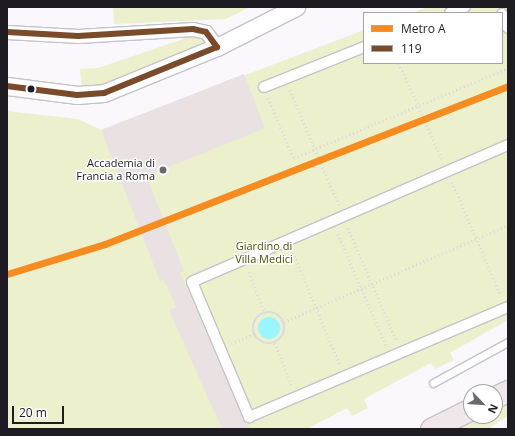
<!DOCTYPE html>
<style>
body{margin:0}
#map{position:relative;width:515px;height:436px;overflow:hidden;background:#faf8fd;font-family:"Open Sans",sans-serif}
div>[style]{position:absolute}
.green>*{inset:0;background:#ecf0cd}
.water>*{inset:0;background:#99f6fe}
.round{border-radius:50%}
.building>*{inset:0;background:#e9e1e2}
.path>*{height:2.5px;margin-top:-1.25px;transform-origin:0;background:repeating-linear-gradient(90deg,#dbdbdd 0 1px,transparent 0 4px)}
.path>.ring{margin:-1.25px;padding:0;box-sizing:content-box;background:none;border:2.5px solid #dbdbdd;border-radius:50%}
.roads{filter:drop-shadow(1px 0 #c5c3c8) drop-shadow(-1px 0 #c5c3c8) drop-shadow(0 1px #c5c3c8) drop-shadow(0 -1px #c5c3c8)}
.service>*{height:7px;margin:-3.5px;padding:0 3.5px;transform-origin:3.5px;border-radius:3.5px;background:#fefeff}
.pedestrian>*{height:10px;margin:-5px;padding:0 5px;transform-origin:5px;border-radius:5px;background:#fefeff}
.minor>*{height:13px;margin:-6.5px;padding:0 6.5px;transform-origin:6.5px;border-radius:6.5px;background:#fefeff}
.tertiary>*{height:17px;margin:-8.5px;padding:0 8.5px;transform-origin:8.5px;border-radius:8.5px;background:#fefeff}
.primary>*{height:21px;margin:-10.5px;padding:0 10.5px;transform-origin:10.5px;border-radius:10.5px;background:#f0e7ea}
.bus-1>*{height:6px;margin:-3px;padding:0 3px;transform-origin:3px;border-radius:3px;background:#7a4b2a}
.metro-1>*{height:7px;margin:-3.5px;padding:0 3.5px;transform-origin:3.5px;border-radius:3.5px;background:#f68b1f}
.dots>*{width:11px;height:11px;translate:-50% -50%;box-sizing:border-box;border:2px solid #fff;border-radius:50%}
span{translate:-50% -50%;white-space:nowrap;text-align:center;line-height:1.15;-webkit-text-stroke:3px #fff;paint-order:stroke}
.poi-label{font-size:11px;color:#1e1c22}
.right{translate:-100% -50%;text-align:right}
.park-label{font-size:11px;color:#4c5007}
.frame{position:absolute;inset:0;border:8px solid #1e1c22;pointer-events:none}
.legend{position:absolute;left:363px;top:12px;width:140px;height:52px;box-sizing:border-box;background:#fff;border:1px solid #a5a4a7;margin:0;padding:5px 7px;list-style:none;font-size:12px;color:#1e1c22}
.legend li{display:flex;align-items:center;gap:8px;height:20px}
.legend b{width:20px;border:1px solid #a5a4a7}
.north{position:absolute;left:463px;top:384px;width:40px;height:40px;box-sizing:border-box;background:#fff;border:1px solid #a5a4a7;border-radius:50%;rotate:115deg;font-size:11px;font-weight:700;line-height:16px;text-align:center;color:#1e1c22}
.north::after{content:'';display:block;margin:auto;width:14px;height:18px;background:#6b696f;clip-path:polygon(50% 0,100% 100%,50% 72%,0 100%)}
.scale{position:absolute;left:12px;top:406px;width:52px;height:18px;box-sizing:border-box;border:2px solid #1e1c22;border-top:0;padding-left:5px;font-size:12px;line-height:14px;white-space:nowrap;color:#1e1c22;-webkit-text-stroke:3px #fff;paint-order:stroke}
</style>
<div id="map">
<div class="green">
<i style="clip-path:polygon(113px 7px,250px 7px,226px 19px,114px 24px)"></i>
<i style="clip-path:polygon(428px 7px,508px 7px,508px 320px,450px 353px,454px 360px,435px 369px,431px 363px,364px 399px,368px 408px,352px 416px,347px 408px,307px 429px,7px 429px,7px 111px,78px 119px,101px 130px,364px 30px,364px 63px,502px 63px,502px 13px,411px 13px)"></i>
<i style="clip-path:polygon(195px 35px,202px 39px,206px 48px,107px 86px,82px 88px,80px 69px,98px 68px)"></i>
<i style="clip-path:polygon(508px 401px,508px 416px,488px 429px,451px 429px,477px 416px,495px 416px,495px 407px)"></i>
</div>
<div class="water">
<i class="round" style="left:258px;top:317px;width:22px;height:22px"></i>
</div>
<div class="building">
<i style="clip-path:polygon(244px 74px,265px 128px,146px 176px,184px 271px,180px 273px,250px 429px,222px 429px,169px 310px,176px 307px,164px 279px,160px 281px,101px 130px)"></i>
</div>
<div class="path">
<i style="left:399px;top:63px;width:105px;rotate:65.9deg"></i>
<i style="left:290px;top:90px;width:125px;rotate:66.9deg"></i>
<i style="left:268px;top:98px;width:65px;rotate:66.6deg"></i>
<i style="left:294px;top:158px;width:232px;rotate:-22.8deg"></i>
<i style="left:452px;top:182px;width:123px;rotate:66.6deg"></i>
<i style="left:348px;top:228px;width:123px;rotate:66.6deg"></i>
<i style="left:338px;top:234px;width:121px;rotate:66.6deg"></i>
<i style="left:293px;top:252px;width:122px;rotate:67.4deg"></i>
<i style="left:249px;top:272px;width:44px;rotate:68.7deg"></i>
<i class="ring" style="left:253px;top:312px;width:29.5px;height:29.5px"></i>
<i style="left:284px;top:322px;width:244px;rotate:-23.4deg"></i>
<i style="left:231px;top:343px;width:26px;rotate:-21deg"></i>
<i style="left:275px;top:343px;width:45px;rotate:68deg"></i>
</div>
<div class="roads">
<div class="service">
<i style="left:433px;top:383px;width:85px;rotate:-28.7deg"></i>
</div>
<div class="pedestrian">
<i style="left:450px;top:13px;width:16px;rotate:-22deg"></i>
<i style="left:502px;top:14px;width:15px;rotate:67deg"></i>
<i style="left:264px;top:87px;width:108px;rotate:-21.8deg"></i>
<i style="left:508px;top:145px;width:344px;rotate:156.6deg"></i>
<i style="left:192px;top:282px;width:147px;rotate:67.1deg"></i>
<i style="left:249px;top:417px;width:281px;rotate:-23deg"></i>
</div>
<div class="minor">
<i style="left:7px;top:32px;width:71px;rotate:3.2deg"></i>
<i style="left:78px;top:36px;width:115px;rotate:-3.5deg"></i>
<i style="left:193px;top:29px;width:13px;rotate:13deg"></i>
<i style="left:206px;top:32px;width:19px;rotate:54deg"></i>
</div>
<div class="tertiary">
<i style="left:7px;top:86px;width:71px;rotate:7.3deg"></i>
<i style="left:77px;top:95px;width:27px;rotate:-4deg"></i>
<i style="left:104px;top:93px;width:122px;rotate:-22.2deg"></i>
<i style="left:217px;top:47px;width:89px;rotate:-26.9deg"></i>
</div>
<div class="primary">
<i style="left:495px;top:397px;width:14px;rotate:-25deg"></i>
<i style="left:431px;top:429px;width:45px;rotate:-26.6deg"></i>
</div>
</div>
<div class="bus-1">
<i style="left:7px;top:32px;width:71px;rotate:3.2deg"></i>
<i style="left:78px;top:36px;width:115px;rotate:-3.5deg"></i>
<i style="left:193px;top:29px;width:13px;rotate:13deg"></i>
<i style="left:206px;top:32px;width:19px;rotate:54deg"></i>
<i style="left:217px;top:47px;width:122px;rotate:157.8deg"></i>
<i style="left:104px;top:93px;width:27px;rotate:176deg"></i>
<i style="left:77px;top:95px;width:71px;rotate:-172.7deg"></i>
</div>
<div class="metro-1">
<i style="left:7px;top:274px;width:102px;rotate:-17deg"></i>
<i style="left:105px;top:244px;width:433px;rotate:-21.4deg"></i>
</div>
<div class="dots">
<i style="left:31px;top:89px;background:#1e1c22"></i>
<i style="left:163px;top:170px;background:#6b696f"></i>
</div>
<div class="poi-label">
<span class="right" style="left:155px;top:170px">Accademia di<br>Francia a Roma</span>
</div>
<div class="park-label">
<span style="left:264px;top:253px">Giardino di<br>Villa Medici</span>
</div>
<div class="frame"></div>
<ul class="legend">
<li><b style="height:5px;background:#f68b1f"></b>Metro A</li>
<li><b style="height:5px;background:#7a4b2a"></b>119</li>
</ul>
<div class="north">N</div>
<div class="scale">20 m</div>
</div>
